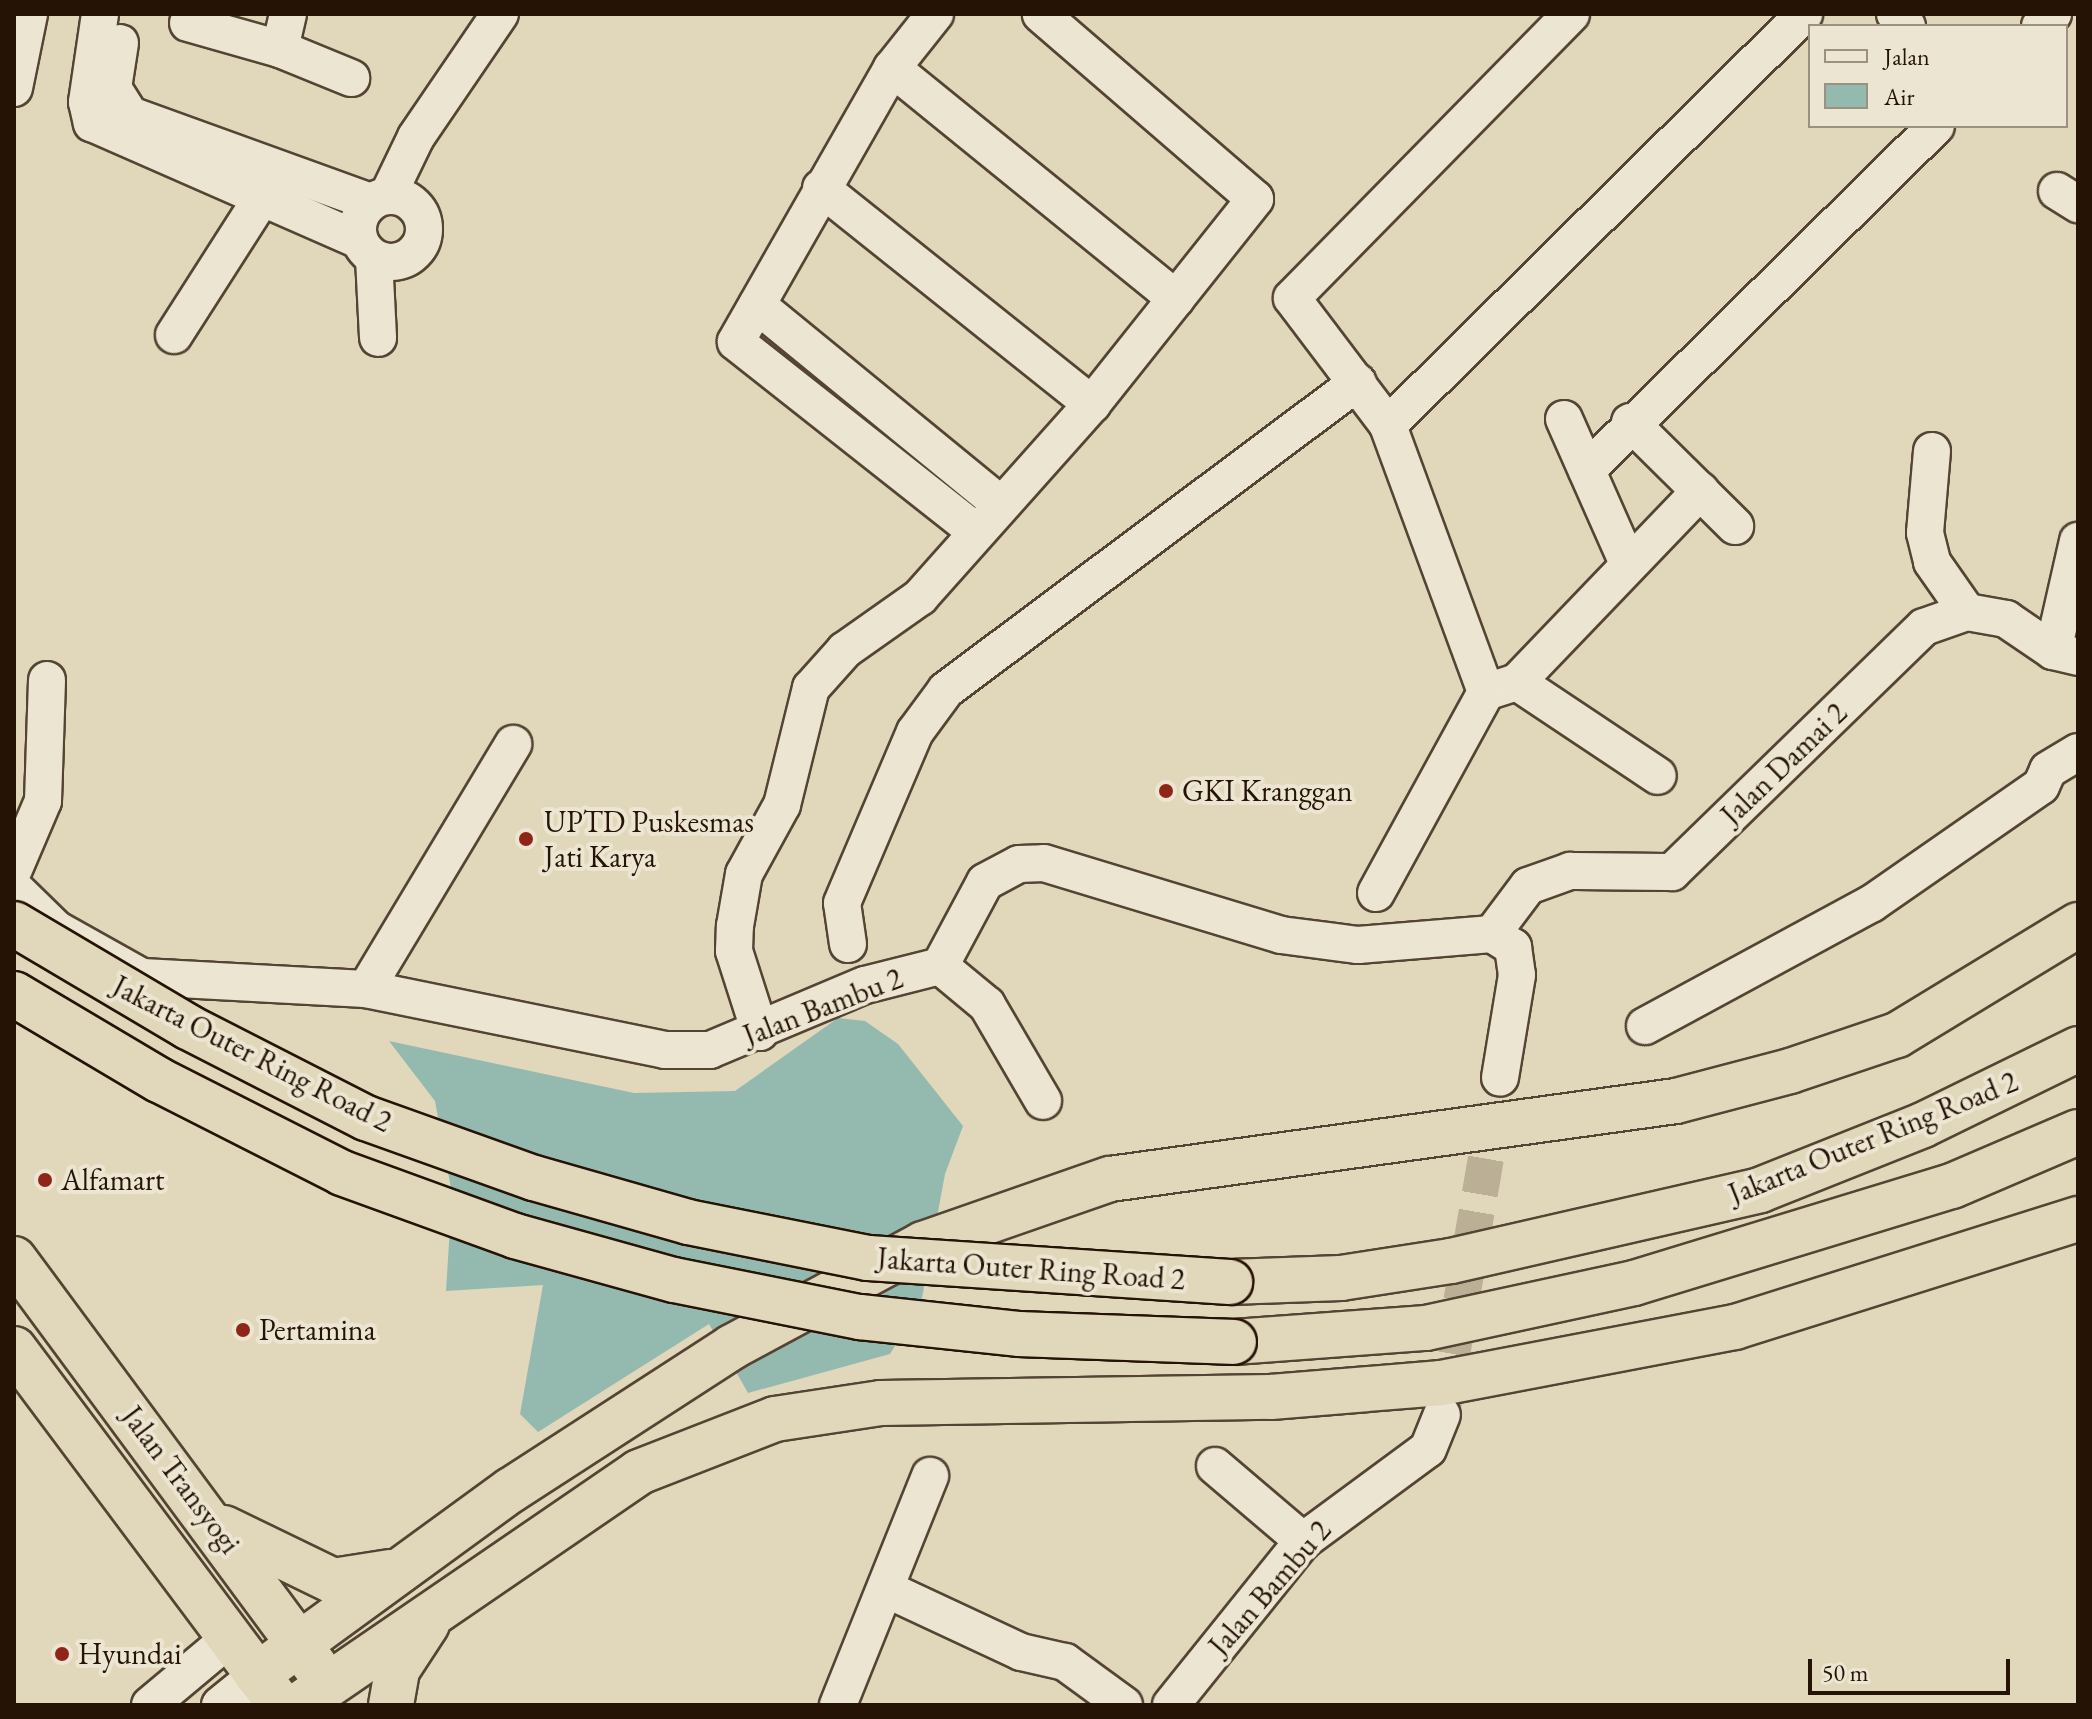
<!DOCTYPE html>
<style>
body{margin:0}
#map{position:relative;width:2092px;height:1719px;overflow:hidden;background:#e1d7ba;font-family:"EB Garamond",serif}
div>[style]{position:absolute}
.water>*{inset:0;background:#94bab0}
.minor-tunnel>*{height:36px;margin-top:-18px;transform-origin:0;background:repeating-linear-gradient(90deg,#bbb096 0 36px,transparent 0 54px)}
.roads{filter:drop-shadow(2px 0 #544433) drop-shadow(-2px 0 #544433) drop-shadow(0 2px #544433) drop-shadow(0 -2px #544433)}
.minor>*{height:36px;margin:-18px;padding:0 18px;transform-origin:18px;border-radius:18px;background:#ece5d2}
.minor>.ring{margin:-18px;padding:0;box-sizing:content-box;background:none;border:36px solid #ece5d2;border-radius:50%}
.highway>*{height:44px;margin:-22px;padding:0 22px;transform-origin:22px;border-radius:22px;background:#e1d7ba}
.bridges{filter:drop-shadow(2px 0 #251306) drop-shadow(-2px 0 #251306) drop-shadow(0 2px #251306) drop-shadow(0 -2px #251306)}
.highway-bridge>*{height:44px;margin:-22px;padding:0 22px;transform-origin:22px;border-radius:22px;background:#e1d7ba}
.dots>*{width:22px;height:22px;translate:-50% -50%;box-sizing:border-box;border:4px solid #ece5d2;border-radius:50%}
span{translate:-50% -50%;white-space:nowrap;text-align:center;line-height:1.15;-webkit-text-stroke:8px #ece5d2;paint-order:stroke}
.street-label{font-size:30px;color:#251306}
.poi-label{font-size:30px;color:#251306}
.left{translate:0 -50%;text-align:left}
.frame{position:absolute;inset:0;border:16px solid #251306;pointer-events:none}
.legend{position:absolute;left:1808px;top:24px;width:260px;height:104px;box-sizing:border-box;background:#ece5d2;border:2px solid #9c9180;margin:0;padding:10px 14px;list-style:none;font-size:24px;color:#251306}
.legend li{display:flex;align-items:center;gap:16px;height:40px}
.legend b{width:40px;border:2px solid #9c9180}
.scale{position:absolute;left:1808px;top:1659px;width:202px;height:36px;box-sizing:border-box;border:4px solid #251306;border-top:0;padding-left:10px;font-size:24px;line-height:28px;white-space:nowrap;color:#251306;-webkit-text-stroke:6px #ece5d2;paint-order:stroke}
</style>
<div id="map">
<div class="water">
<i style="clip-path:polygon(838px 1018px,865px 1021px,898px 1044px,963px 1126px,945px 1174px,921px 1303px,890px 1354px,748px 1393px,709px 1324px,538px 1432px,520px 1414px,543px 1285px,446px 1291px,452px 1194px,435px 1101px,389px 1041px,634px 1093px,735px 1091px)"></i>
</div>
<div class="minor-tunnel">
<i style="left:1443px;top:1407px;width:334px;rotate:-80.2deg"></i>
</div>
<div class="roads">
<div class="minor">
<i style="left:100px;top:14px;width:89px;rotate:98.4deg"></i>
<i style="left:87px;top:102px;width:22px;rotate:77deg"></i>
<i style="left:92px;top:123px;width:292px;rotate:23.7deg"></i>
<i style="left:288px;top:14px;width:36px;rotate:103deg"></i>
<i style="left:280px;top:49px;width:77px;rotate:22.2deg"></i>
<i style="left:935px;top:14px;width:69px;rotate:128.5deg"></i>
<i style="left:892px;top:68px;width:315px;rotate:119.7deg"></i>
<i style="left:736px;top:342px;width:305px;rotate:38.3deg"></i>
<i style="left:1895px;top:14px;width:17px;rotate:45deg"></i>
<i style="left:188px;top:23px;width:96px;rotate:15.8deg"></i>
<i style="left:2040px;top:26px;width:18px;rotate:-43deg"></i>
<i style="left:120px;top:43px;width:46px;rotate:98.8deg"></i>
<i style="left:113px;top:88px;width:32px;rotate:58deg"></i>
<i style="left:130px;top:115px;width:255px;rotate:19.9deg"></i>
<i style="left:892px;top:68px;width:366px;rotate:39.1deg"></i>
<i style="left:14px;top:88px;width:76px;rotate:-78.5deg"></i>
<i style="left:821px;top:188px;width:347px;rotate:38.6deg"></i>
<i style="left:2057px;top:191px;width:25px;rotate:32deg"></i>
<i style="left:388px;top:195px;width:64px;rotate:-64.2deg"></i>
<i style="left:416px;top:137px;width:149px;rotate:-55.7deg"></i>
<i class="ring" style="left:358px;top:196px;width:30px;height:30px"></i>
<i style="left:374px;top:258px;width:80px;rotate:87.1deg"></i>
<i style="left:757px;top:305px;width:313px;rotate:39.3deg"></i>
<i style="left:174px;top:335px;width:161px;rotate:-57.4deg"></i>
<i style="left:1564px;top:419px;width:155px;rotate:66.1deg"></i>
<i style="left:1630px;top:422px;width:148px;rotate:44.7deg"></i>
<i style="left:1388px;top:425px;width:585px;rotate:-44.65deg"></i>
<i style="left:1932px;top:451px;width:82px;rotate:94.9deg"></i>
<i style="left:1925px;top:533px;width:30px;rotate:76deg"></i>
<i style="left:1932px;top:562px;width:61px;rotate:55deg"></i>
<i style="left:1587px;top:470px;width:490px;rotate:-44.6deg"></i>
<i style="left:2053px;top:651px;width:113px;rotate:-77.2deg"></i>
<i style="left:1517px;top:682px;width:169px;rotate:33.7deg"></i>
<i style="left:1486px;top:692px;width:284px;rotate:-110.2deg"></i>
<i style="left:1388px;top:425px;width:159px;rotate:-127.1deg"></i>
<i style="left:1292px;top:298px;width:398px;rotate:-45.5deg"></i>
<i style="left:14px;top:869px;width:74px;rotate:-66.9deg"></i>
<i style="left:43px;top:801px;width:121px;rotate:-88.1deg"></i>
<i style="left:14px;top:888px;width:59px;rotate:44.3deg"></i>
<i style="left:56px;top:929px;width:98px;rotate:29.2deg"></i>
<i style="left:142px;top:977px;width:224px;rotate:3.1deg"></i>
<i style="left:366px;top:989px;width:305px;rotate:11.5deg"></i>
<i style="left:665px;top:1050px;width:45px"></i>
<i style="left:710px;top:1050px;width:168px;rotate:-22.8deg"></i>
<i style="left:865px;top:985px;width:77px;rotate:-14.2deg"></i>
<i style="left:940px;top:966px;width:95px;rotate:-61.8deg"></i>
<i style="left:985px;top:882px;width:38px;rotate:-28deg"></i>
<i style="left:1019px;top:864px;width:25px;rotate:-2deg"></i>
<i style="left:1044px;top:863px;width:248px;rotate:16.9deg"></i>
<i style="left:1281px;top:935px;width:78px;rotate:7.4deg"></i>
<i style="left:1358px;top:945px;width:134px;rotate:-4.7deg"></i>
<i style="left:1492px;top:934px;width:25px;rotate:32deg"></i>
<i style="left:1513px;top:947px;width:28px;rotate:82deg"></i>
<i style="left:1517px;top:975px;width:104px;rotate:99.4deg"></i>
<i style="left:1376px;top:893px;width:229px;rotate:-61.3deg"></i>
<i style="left:1486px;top:692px;width:33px;rotate:-18deg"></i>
<i style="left:1517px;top:682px;width:265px;rotate:-46.2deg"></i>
<i style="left:1492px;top:934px;width:60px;rotate:-53.1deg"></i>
<i style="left:1528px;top:886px;width:45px;rotate:-19.7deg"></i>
<i style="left:1570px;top:871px;width:102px;rotate:0.6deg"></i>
<i style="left:1672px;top:872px;width:351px;rotate:-44.2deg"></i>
<i style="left:1924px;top:627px;width:46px;rotate:-19.2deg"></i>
<i style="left:1967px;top:612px;width:40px;rotate:10deg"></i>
<i style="left:2006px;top:619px;width:57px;rotate:34.2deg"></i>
<i style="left:2053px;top:651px;width:26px;rotate:13deg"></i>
<i style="left:848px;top:944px;width:41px;rotate:-98.3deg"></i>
<i style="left:842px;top:903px;width:186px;rotate:-66.9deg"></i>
<i style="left:915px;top:732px;width:52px;rotate:-53.6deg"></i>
<i style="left:946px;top:690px;width:514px;rotate:-36.78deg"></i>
<i style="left:940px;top:966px;width:61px;rotate:39.7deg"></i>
<i style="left:987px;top:1005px;width:111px;rotate:59.7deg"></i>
<i style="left:366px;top:989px;width:286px;rotate:-59deg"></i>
<i style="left:1645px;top:1026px;width:257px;rotate:-28.4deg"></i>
<i style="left:1871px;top:904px;width:207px;rotate:-34.8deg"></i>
<i style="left:2041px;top:786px;width:17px;rotate:-66deg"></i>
<i style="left:2048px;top:770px;width:35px;rotate:-31deg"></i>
<i style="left:760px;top:1032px;width:85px;rotate:-107.8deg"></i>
<i style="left:734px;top:951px;width:25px;rotate:-88deg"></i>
<i style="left:735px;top:926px;width:53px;rotate:-80.2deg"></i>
<i style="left:744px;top:874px;width:79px;rotate:-61.2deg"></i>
<i style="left:782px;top:805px;width:121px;rotate:-76.1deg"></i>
<i style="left:811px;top:688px;width:51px;rotate:-48.2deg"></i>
<i style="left:845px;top:650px;width:92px;rotate:-35.2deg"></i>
<i style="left:920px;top:597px;width:259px;rotate:-48.3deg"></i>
<i style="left:1092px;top:404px;width:262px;rotate:-51.5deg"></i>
<i style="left:1255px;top:199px;width:283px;rotate:-139.2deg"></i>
<i style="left:1215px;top:1466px;width:116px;rotate:40.4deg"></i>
<i style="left:886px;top:1589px;width:149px;rotate:25deg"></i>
<i style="left:1021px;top:1652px;width:45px;rotate:12.8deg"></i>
<i style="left:1065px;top:1662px;width:73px;rotate:36.1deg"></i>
<i style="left:150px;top:1705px;width:104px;rotate:-39.9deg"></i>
<i style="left:220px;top:1705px;width:48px;rotate:-39deg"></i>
<i style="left:838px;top:1705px;width:247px;rotate:-68.1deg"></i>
<i style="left:1171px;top:1705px;width:211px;rotate:-51.2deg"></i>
<i style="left:1303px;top:1541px;width:155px;rotate:-36.4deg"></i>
<i style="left:1428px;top:1449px;width:37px;rotate:-68deg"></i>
</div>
<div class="highway">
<i style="left:14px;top:1259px;width:506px;rotate:53.51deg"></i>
<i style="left:1230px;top:1282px;width:111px;rotate:-2.1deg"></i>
<i style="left:1341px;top:1278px;width:111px;rotate:-8.8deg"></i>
<i style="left:1451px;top:1261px;width:317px;rotate:-12.9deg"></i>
<i style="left:1760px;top:1190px;width:175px;rotate:-21.7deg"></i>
<i style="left:1923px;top:1125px;width:173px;rotate:-26.1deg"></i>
<i style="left:1234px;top:1342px;width:193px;rotate:-4.2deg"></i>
<i style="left:1426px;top:1328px;width:213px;rotate:-12.2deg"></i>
<i style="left:1634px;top:1283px;width:332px;rotate:-17deg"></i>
<i style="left:1952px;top:1186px;width:137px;rotate:-23.2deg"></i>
<i style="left:14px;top:1349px;width:434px;rotate:53.2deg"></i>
<i style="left:224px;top:1528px;width:121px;rotate:25.9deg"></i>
<i style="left:333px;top:1581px;width:58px;rotate:-9deg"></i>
<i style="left:257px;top:1675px;width:314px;rotate:-36.1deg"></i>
<i style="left:511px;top:1490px;width:263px;rotate:-32.9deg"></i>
<i style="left:732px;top:1347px;width:217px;rotate:-28.3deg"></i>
<i style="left:923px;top:1244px;width:198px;rotate:-19.2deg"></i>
<i style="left:1110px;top:1179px;width:571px;rotate:-7.85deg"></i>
<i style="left:1676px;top:1101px;width:118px;rotate:-14.7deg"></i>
<i style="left:1790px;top:1071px;width:113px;rotate:-18.6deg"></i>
<i style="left:1897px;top:1035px;width:212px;rotate:-31.3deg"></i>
<i style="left:299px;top:1705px;width:412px;rotate:-34.4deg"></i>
<i style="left:639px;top:1472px;width:146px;rotate:-21.3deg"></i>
<i style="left:775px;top:1419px;width:107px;rotate:-8.6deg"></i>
<i style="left:881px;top:1403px;width:390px;rotate:-0.9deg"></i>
<i style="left:1271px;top:1397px;width:171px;rotate:-4.7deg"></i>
<i style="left:1441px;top:1383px;width:299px;rotate:-10.8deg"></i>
<i style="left:1735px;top:1327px;width:360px;rotate:-17.5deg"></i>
<i style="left:391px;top:1705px;width:36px;rotate:-80deg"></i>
<i style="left:397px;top:1670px;width:55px;rotate:-56.9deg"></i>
</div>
</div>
<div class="bridges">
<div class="highway-bridge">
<i style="left:14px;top:924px;width:202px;rotate:30.6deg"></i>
<i style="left:188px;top:1027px;width:200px;rotate:27.1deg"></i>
<i style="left:366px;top:1118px;width:178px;rotate:19.7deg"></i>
<i style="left:534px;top:1178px;width:160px;rotate:15.9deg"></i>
<i style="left:688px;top:1222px;width:184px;rotate:11.3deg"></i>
<i style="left:868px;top:1258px;width:363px;rotate:3.8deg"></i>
<i style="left:14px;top:994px;width:169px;rotate:30.7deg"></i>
<i style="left:159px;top:1080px;width:205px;rotate:26.9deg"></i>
<i style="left:342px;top:1173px;width:184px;rotate:20deg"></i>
<i style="left:515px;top:1236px;width:165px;rotate:15.5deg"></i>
<i style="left:674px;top:1280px;width:190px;rotate:11.3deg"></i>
<i style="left:860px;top:1317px;width:161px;rotate:6.1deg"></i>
<i style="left:1020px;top:1334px;width:214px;rotate:2.1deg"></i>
</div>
</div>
<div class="dots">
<i style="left:1166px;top:791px;background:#8f2418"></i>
<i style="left:526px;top:839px;background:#8f2418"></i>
<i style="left:45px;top:1180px;background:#8f2418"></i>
<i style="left:243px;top:1330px;background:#8f2418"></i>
<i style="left:62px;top:1654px;background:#8f2418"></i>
</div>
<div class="street-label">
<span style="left:1784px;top:764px;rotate:-44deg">Jalan Damai 2</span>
<span style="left:823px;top:1007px;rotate:-21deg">Jalan Bambu 2</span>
<span style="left:252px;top:1054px;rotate:27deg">Jakarta Outer Ring Road 2</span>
<span style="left:1873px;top:1138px;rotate:-22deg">Jakarta Outer Ring Road 2</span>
<span style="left:1031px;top:1269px;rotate:4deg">Jakarta Outer Ring Road 2</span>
<span style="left:181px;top:1480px;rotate:53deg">Jalan Transyogi</span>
<span style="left:1270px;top:1588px;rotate:-49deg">Jalan Bambu 2</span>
</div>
<div class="poi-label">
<span class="left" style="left:1182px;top:791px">GKI Kranggan</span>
<span class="left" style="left:544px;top:839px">UPTD Puskesmas<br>Jati Karya</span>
<span class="left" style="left:61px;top:1180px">Alfamart</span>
<span class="left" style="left:259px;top:1330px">Pertamina</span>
<span class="left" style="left:78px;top:1654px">Hyundai</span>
</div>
<div class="frame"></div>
<ul class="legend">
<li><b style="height:10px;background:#ece5d2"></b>Jalan</li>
<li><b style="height:22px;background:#94bab0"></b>Air</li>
</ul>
<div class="scale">50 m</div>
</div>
